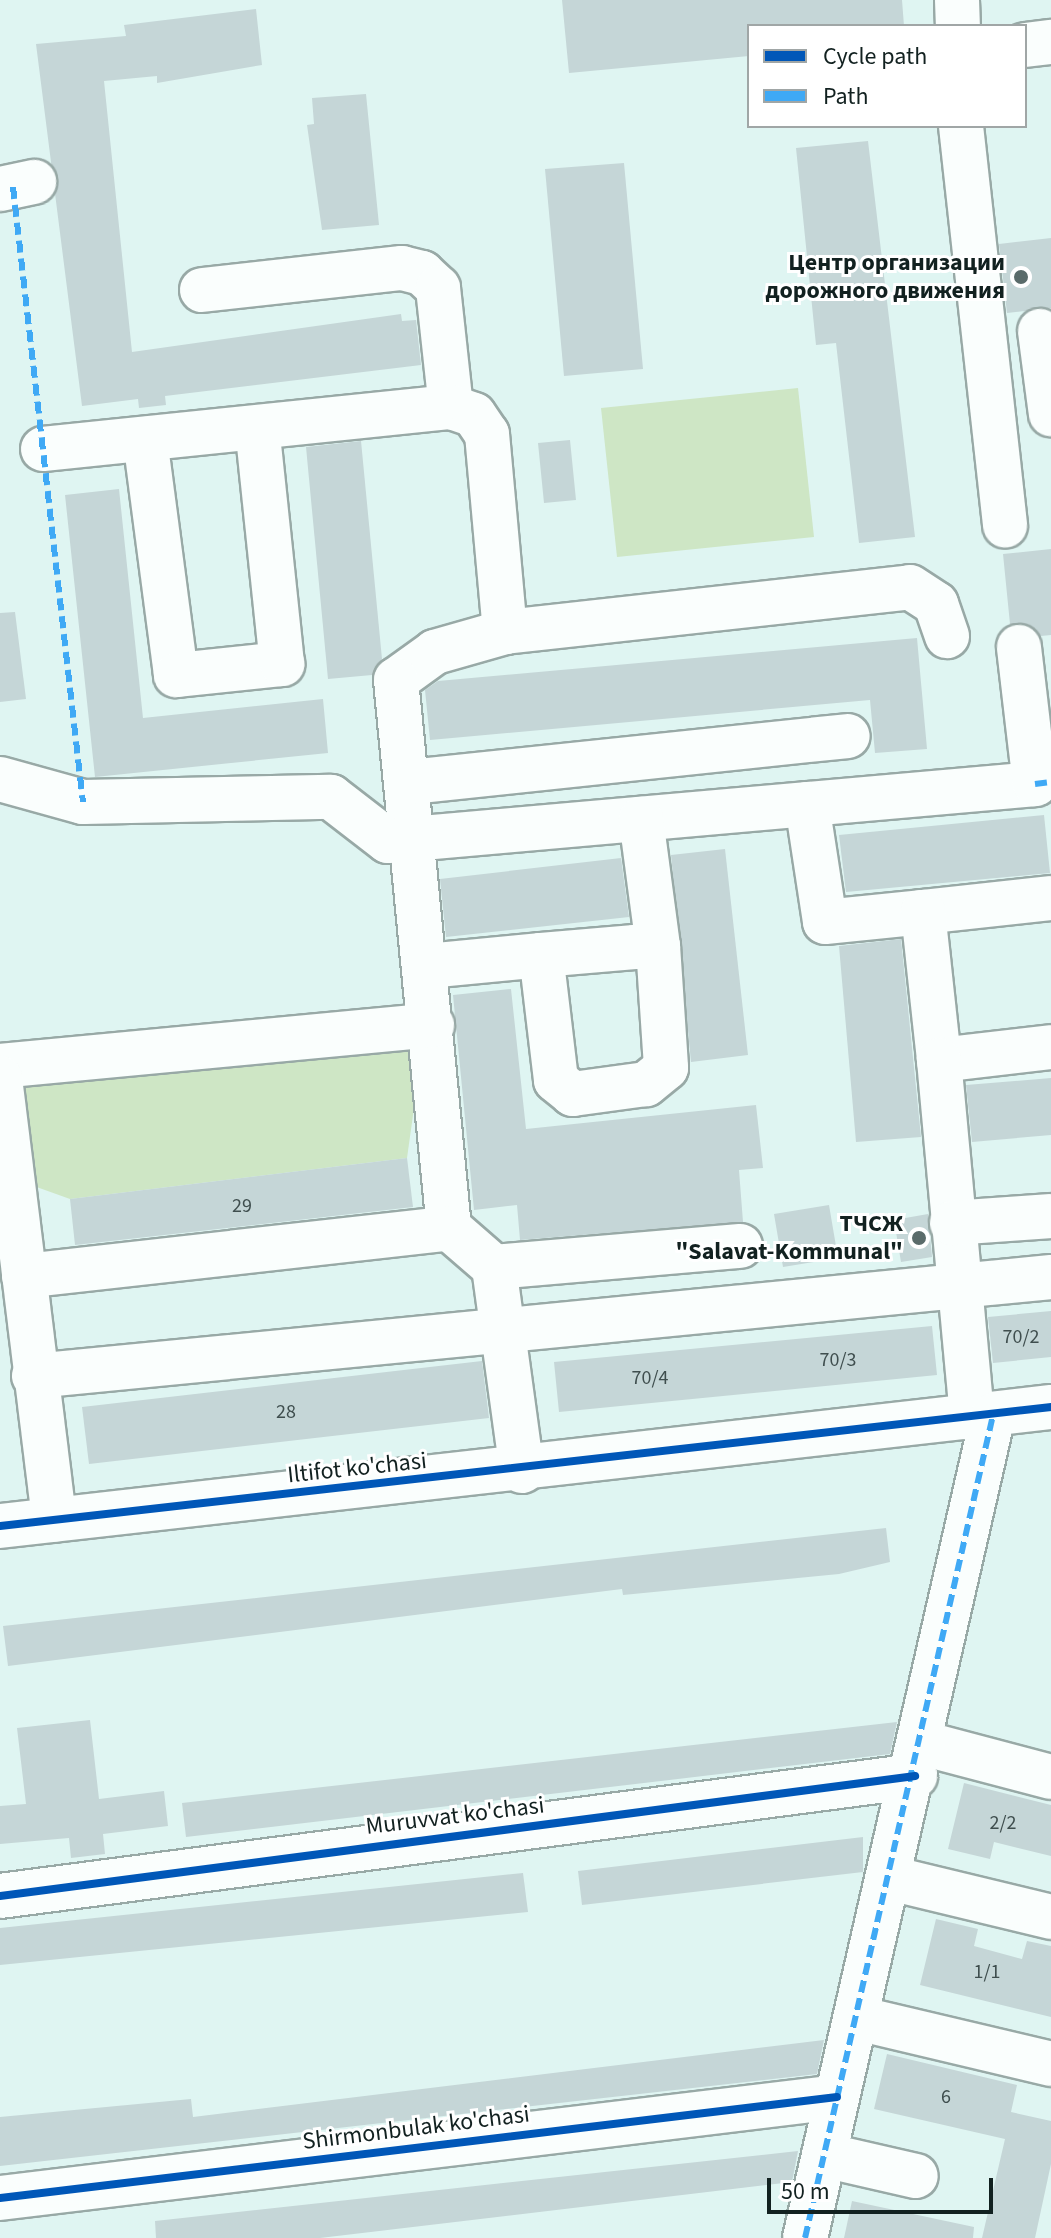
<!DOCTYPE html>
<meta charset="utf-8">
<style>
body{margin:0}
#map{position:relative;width:1051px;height:2238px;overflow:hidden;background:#dff5f2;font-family:"Source Sans 3",sans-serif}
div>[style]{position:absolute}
.green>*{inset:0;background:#cee6c5}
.building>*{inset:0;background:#c5d6d7}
.roads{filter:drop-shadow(2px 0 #98a9a6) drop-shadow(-2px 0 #98a9a6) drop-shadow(0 2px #98a9a6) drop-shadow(0 -2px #98a9a6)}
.minor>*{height:44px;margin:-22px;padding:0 22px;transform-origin:22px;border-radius:22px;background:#fafefd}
.quiet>*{height:6px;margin-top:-3px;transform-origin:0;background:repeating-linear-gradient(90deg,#3fa9f5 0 12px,transparent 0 18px)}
.cycleway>*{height:8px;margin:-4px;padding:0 4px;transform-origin:4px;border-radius:4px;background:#0057b8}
.dots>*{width:22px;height:22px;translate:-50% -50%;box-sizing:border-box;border:4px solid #fff;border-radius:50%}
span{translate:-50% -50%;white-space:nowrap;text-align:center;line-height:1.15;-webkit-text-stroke:6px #fff;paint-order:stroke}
.number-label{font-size:20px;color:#3f4e4e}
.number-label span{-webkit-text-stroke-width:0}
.poi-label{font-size:24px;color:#122120;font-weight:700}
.right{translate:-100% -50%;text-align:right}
.street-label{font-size:24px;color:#122120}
.legend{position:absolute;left:747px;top:24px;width:280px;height:104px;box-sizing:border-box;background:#fff;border:2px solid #a0a6a6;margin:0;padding:10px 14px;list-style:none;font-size:24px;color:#122120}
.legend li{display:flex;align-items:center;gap:16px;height:40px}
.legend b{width:40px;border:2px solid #a0a6a6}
.scale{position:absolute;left:767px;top:2178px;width:226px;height:36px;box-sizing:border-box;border:4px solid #122120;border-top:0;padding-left:10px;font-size:24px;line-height:28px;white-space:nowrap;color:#122120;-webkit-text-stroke:6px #fff;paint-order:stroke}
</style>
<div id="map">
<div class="green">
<i style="clip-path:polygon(798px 388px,814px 537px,617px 557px,601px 408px)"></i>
<i style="clip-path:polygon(424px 1037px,407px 1158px,70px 1199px,31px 1185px,11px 1075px)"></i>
</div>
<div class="building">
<i style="clip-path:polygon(562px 0,902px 0,904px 26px,749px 26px,749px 56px,569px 73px)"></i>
<i style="clip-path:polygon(256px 9px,262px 65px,157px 83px,157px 76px,104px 81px,132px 352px,401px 314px,402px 321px,416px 320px,421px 365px,165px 396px,166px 405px,139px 408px,138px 399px,82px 406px,36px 44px,126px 36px,124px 25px)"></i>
<i style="clip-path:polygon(366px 94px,379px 225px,322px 230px,307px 125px,314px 124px,312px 98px)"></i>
<i style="clip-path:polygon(868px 141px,915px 537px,859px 543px,836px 343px,816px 345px,796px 148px)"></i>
<i style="clip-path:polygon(624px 163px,643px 369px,564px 376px,545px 169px)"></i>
<i style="clip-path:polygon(1051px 238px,1051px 308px,1007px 313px,999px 244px)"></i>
<i style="clip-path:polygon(570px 440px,576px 500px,544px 503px,538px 443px)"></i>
<i style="clip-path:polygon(361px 441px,382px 659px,372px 675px,328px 679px,306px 447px)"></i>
<i style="clip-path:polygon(119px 489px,143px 718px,323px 699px,328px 753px,95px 777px,65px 495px)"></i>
<i style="clip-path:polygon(1051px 549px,1051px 635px,1041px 636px,1028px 624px,1010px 624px,1003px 554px)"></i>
<i style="clip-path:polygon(15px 612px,26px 699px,0 702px,0 613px)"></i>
<i style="clip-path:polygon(917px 638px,927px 749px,875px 753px,870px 700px,430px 740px,425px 690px,438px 681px)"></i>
<i style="clip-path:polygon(1044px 815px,1050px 873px,846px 892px,839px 835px)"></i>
<i style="clip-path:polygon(725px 849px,748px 1055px,691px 1062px,671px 855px)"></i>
<i style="clip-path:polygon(621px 858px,629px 917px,446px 937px,440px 879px)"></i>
<i style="clip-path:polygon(901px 939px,921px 1137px,856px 1142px,839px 946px)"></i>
<i style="clip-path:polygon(511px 989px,526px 1129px,756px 1105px,763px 1168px,739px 1170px,743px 1222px,520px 1240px,517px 1205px,474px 1210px,453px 995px)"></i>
<i style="clip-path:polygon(1051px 1078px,1051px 1135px,972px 1142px,966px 1085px)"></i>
<i style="clip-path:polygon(407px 1158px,413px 1207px,75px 1245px,70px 1199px)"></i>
<i style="clip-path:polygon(829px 1205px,838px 1258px,783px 1267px,774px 1214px)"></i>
<i style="clip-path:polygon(928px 1214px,932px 1257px,901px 1262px,894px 1220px)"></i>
<i style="clip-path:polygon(1051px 1311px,1051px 1357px,993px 1363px,988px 1317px)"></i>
<i style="clip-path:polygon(932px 1326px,937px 1375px,559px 1412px,554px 1362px)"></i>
<i style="clip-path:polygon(482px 1361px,489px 1418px,89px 1464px,82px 1407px)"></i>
<i style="clip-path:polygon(886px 1528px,890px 1562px,839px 1574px,623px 1595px,622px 1589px,8px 1666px,3px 1626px)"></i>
<i style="clip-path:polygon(90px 1720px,99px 1799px,164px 1791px,168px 1826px,103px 1834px,105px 1854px,71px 1858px,69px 1838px,0 1844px,0 1806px,26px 1804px,17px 1728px)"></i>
<i style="clip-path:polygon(897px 1722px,890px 1754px,186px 1837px,182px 1803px)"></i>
<i style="clip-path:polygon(964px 1783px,1051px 1805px,1051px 1856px,994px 1842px,990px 1859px,948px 1849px)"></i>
<i style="clip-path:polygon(863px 1837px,863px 1872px,582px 1905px,578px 1871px)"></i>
<i style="clip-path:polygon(523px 1873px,528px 1912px,0 1965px,0 1928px)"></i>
<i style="clip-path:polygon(936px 1919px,978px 1929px,974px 1946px,1022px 1959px,1027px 1941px,1051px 1946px,1051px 2017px,920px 1985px)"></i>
<i style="clip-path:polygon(824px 2040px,817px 2074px,0 2166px,0 2117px,191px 2099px,193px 2117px)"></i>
<i style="clip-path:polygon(887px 2054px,1017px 2085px,1011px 2112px,1051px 2121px,1051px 2164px,1035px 2238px,982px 2238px,1005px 2139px,874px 2109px)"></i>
<i style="clip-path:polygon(798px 2151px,792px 2182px,320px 2238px,156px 2238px,155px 2221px)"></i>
<i style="clip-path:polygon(852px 2201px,974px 2227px,973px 2238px,844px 2238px)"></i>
</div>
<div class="roads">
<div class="minor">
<i style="left:957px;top:0;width:26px;rotate:88deg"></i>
<i style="left:1025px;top:45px;width:26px;rotate:-7deg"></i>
<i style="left:961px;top:126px;width:402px;rotate:83.7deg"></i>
<i style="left:0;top:189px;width:35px;rotate:-12deg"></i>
<i style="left:202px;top:290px;width:201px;rotate:-6.3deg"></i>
<i style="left:402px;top:268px;width:21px;rotate:14deg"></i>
<i style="left:422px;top:273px;width:22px;rotate:43deg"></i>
<i style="left:438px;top:288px;width:120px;rotate:83.8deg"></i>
<i style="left:1040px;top:331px;width:84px;rotate:82.5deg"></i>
<i style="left:145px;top:439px;width:238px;rotate:82.5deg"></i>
<i style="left:176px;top:675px;width:107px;rotate:-5.9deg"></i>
<i style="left:282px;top:664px;width:237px;rotate:-96deg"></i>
<i style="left:43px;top:449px;width:410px;rotate:-5.9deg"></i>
<i style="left:451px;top:407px;width:24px;rotate:19deg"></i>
<i style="left:474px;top:415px;width:23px;rotate:56deg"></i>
<i style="left:487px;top:434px;width:199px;rotate:84.8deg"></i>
<i style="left:505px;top:632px;width:73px;rotate:164.1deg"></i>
<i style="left:435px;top:652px;width:48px;rotate:144.3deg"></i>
<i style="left:396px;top:680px;width:551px;rotate:84.48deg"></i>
<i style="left:449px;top:1228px;width:60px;rotate:40.9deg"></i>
<i style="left:494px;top:1267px;width:206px;rotate:82.2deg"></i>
<i style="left:505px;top:632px;width:407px;rotate:-6.3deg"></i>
<i style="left:910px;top:587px;width:31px;rotate:33deg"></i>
<i style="left:936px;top:604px;width:34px;rotate:71deg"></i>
<i style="left:0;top:779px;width:86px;rotate:15.5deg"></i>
<i style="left:83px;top:802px;width:248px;rotate:-1.2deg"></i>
<i style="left:331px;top:797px;width:72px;rotate:37.7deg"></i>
<i style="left:388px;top:841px;width:650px;rotate:-5.03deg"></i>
<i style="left:1035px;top:784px;width:138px;rotate:-96.7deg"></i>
<i style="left:410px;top:782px;width:440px;rotate:-6deg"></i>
<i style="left:807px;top:804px;width:119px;rotate:81.3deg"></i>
<i style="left:825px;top:922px;width:99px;rotate:-5.8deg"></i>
<i style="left:641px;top:819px;width:128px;rotate:82.4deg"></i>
<i style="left:1051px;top:898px;width:129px;rotate:173.8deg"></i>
<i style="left:923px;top:912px;width:149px;rotate:83.8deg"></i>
<i style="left:939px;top:1060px;width:113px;rotate:-6.6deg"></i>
<i style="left:427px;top:966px;width:115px;rotate:-5.5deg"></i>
<i style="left:541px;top:955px;width:94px;rotate:-4.9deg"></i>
<i style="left:635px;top:947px;width:23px;rotate:-2deg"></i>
<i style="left:658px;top:946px;width:122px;rotate:86.2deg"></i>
<i style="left:666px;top:1068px;width:26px;rotate:141deg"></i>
<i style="left:646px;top:1084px;width:74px;rotate:172.2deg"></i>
<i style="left:573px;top:1094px;width:22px;rotate:-141deg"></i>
<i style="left:556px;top:1080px;width:126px;rotate:-96.8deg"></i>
<i style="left:939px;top:1060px;width:360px;rotate:84.7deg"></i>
<i style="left:0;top:1066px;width:434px;rotate:-5.4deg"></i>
<i style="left:0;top:1078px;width:445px;rotate:83deg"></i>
<i style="left:952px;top:1223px;width:99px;rotate:-4deg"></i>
<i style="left:494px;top:1267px;width:247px;rotate:-4.9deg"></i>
<i style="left:24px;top:1276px;width:428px;rotate:-6.4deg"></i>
<i style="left:34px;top:1376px;width:1022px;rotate:-5.56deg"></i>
<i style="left:0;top:1526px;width:1058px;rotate:-6.46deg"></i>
<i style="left:922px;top:1743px;width:133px;rotate:14.8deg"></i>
<i style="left:890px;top:1878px;width:166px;rotate:13.6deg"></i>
<i style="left:0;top:1896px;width:923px;rotate:-7.47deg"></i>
<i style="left:878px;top:2023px;width:178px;rotate:13.3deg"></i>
<i style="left:824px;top:2155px;width:94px;rotate:12.9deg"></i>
<i style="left:0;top:2198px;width:843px;rotate:-6.88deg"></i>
<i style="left:805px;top:2238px;width:844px;rotate:-77.13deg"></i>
</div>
</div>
<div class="quiet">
<i style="left:13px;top:187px;width:619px;rotate:83.51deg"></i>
<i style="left:1035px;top:784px;width:16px;rotate:-7deg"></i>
<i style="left:805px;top:2238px;width:844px;rotate:-77.13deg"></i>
</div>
<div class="cycleway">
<i style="left:0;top:1526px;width:1058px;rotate:-6.46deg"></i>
<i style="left:0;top:1896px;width:923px;rotate:-7.47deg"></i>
<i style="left:0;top:2198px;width:843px;rotate:-6.88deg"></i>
</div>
<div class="dots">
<i style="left:1021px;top:277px;background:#5a6b6a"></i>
<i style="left:919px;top:1238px;background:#5a6b6a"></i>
</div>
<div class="number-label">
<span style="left:242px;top:1206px">29</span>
<span style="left:1021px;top:1337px">70/2</span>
<span style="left:838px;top:1360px">70/3</span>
<span style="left:650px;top:1378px">70/4</span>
<span style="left:286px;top:1412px">28</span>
<span style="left:1003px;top:1823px">2/2</span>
<span style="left:987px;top:1972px">1/1</span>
<span style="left:946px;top:2097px">6</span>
</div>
<div class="poi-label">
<span class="right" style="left:1005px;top:277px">Центр организации<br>дорожного движения</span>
<span class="right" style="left:903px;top:1238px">ТЧСЖ<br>"Salavat-Kommunal"</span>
</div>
<div class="street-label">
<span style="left:357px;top:1468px;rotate:-6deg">Iltifot ko'chasi</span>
<span style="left:455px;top:1816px;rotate:-7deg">Muruvvat ko'chasi</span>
<span style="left:416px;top:2128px;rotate:-7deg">Shirmonbulak ko'chasi</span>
</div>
<ul class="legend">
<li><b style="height:10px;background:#0057b8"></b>Cycle path</li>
<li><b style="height:10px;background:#3fa9f5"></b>Path</li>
</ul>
<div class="scale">50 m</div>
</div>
